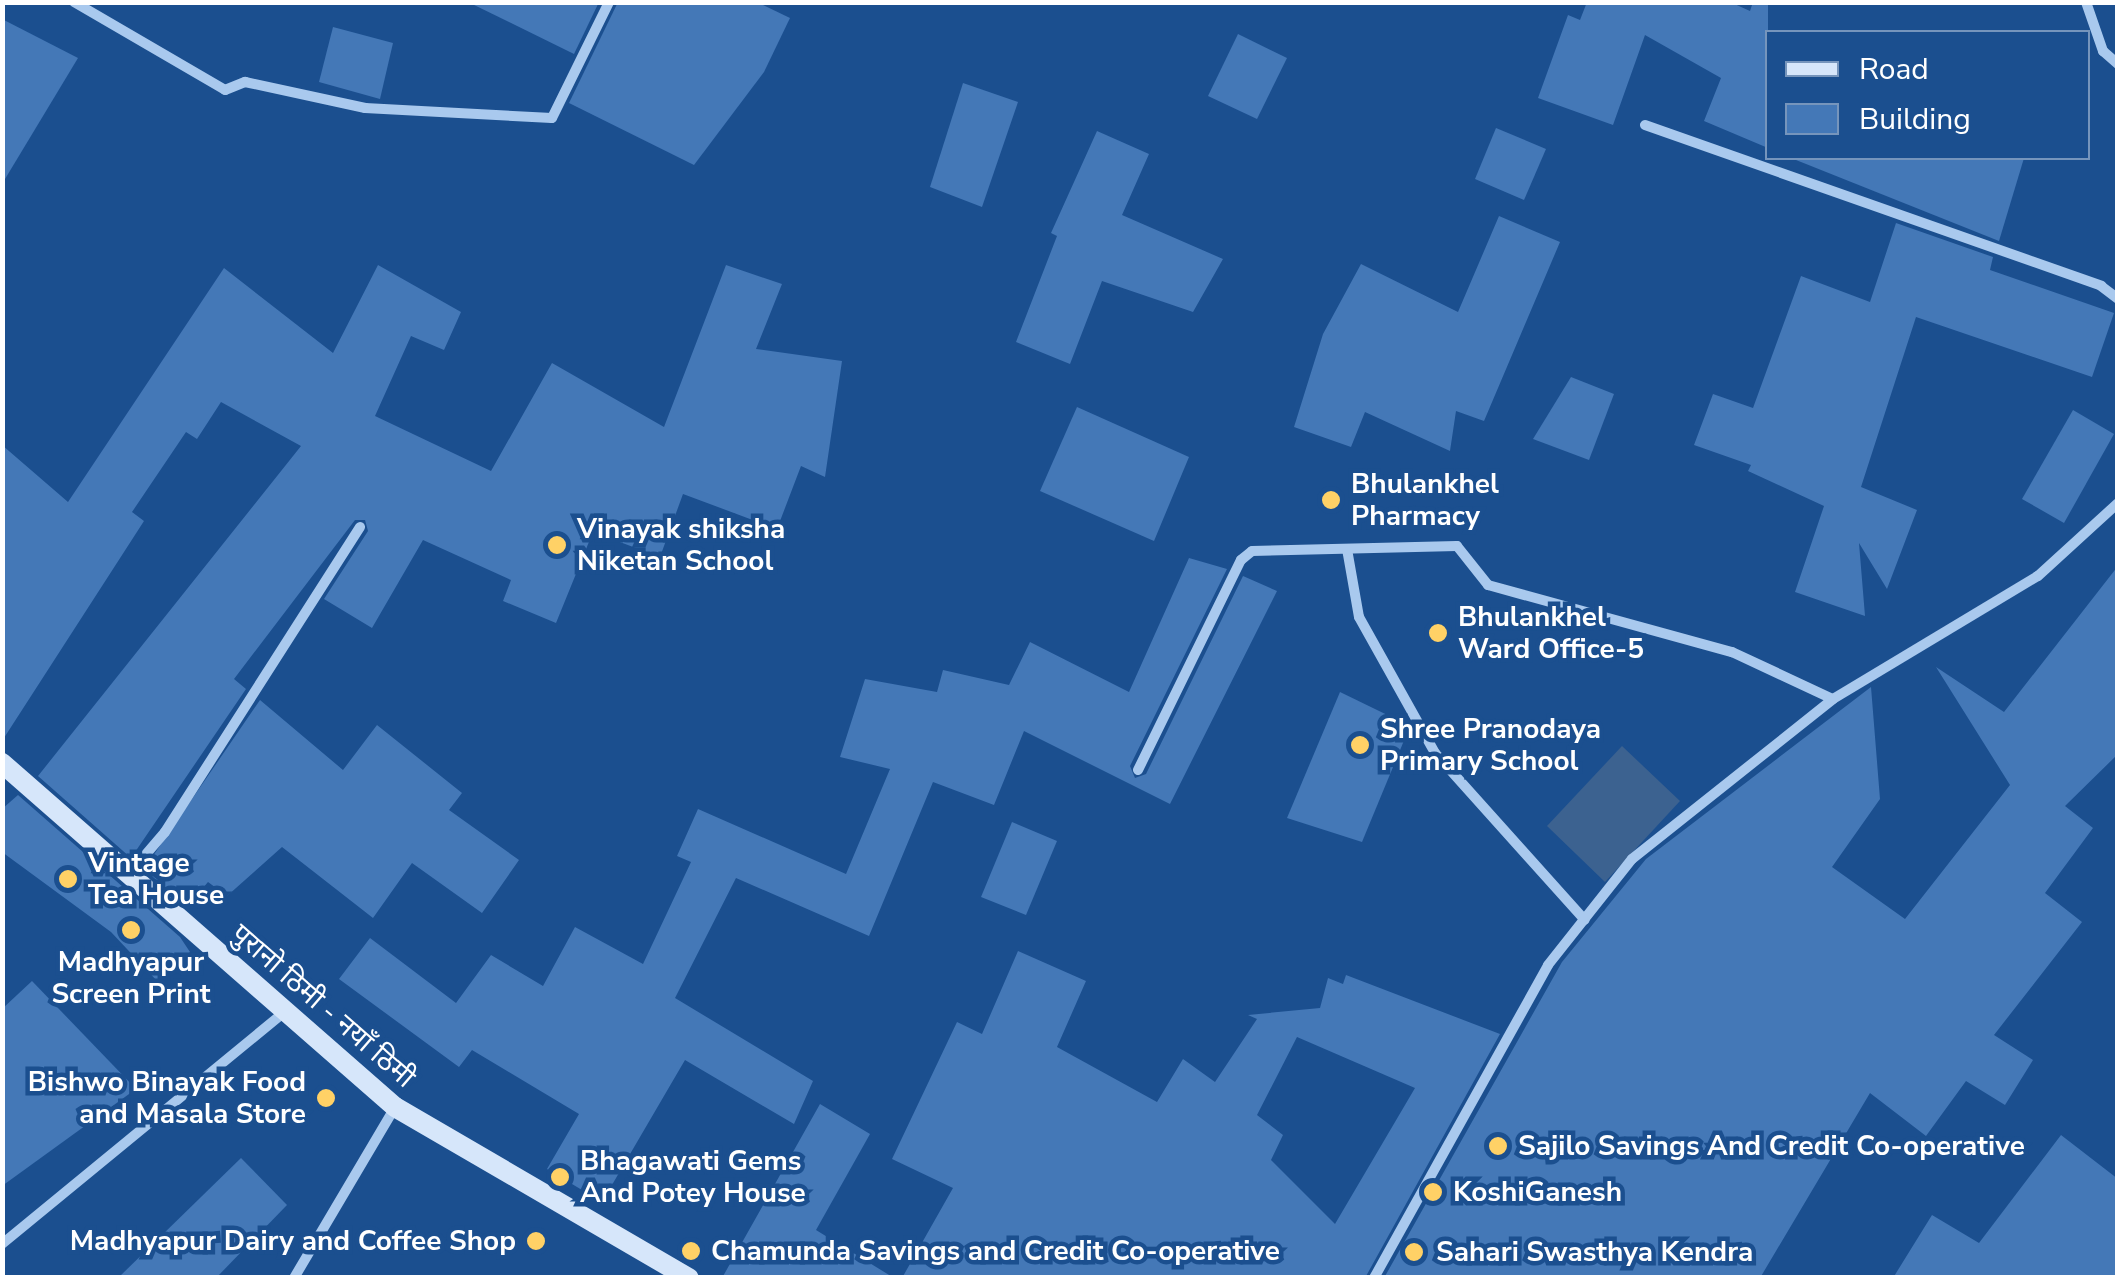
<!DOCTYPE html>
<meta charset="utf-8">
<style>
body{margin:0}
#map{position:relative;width:2120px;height:1280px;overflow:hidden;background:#1b4f8f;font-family:"Nunito Sans","Noto Sans Devanagari",sans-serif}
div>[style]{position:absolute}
.water>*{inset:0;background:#3c6290}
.building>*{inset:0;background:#4478b7}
.minor>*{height:10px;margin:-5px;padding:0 5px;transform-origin:5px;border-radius:5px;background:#a9c9ee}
.secondary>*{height:20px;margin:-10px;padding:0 10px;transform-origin:10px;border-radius:10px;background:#d6e6fa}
.dots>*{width:28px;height:28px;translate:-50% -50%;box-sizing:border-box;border:5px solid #1b4f8f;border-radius:50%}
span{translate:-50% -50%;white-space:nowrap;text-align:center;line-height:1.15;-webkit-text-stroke:9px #1b4f8f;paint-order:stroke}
.poi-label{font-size:28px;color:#fff;font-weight:700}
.left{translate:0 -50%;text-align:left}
.right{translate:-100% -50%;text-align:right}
.street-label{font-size:28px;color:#fff}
.frame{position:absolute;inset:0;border:5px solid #fff;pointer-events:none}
.legend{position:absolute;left:1765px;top:30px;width:325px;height:130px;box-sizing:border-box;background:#1b4f8f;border:2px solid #7695bc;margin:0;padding:12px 18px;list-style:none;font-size:30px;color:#fff}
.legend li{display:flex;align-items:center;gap:20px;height:50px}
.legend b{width:50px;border:2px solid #7695bc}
</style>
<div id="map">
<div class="water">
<i style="clip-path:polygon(1622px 746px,1680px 801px,1605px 882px,1547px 826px)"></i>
</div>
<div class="building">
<i style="clip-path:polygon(468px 2px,599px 2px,574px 54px)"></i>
<i style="clip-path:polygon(618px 2px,757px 2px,790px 18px,764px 72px,694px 165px,569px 103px)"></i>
<i style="clip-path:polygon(1587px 2px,1730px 2px,1750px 11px,1753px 2px,1768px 2px,1768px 148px,1704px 121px,1721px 78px,1645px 35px,1613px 125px,1538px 98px,1568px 15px,1580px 20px)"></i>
<i style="clip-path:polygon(2px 19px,78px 58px,2px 184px)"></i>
<i style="clip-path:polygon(333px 27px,393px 43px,380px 99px,319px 82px)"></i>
<i style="clip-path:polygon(1238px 34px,1287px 58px,1257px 119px,1208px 96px)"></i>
<i style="clip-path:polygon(963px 83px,1018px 102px,982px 207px,930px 187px)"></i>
<i style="clip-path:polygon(1496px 128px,1546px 149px,1524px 200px,1475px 179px)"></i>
<i style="clip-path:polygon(1097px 131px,1149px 154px,1122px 215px,1223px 259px,1193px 312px,1102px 281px,1070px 364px,1016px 342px,1057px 236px,1051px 233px)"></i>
<i style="clip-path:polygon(1791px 158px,2024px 158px,1999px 241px)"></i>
<i style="clip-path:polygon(1499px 216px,1560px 242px,1484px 421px,1456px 411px,1450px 451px,1365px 412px,1351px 447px,1294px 427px,1323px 334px,1361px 264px,1458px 312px)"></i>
<i style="clip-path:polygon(1896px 223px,1993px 257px,1990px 270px,2114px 313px,2092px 377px,1916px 317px,1861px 487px,1917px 510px,1887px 589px,1859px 543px,1865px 616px,1795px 592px,1824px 506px,1748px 471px,1751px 465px,1694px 445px,1713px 394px,1753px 408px,1801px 276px,1870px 302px)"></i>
<i style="clip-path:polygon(378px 265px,461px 312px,444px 350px,411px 336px,375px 416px,491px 471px,552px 363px,664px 427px,726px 265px,782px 284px,756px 349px,842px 361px,825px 477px,801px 466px,777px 529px,683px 494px,660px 557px,593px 532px,556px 623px,503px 601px,511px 580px,423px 540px,372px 628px,324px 599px,368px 531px,365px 520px,355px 520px,234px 679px,246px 689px,131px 858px,38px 776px,301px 446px,221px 402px,197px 439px,186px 432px,132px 512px,144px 521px,2px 741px,2px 445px,68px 502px,224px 268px,333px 353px)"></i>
<i style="clip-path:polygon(1571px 377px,1614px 394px,1589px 460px,1533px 439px)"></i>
<i style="clip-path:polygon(1077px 407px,1189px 457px,1154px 541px,1040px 491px)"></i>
<i style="clip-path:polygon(2073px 410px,2114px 434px,2064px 523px,2022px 499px)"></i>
<i style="clip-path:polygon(1189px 558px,1227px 569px,1130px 766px,1135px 778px,1146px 774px,1243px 576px,1277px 591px,1170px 804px,1024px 731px,994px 805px,933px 782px,869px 936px,736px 878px,675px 998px,813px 1081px,794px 1124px,685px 1060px,602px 1202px,547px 1169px,579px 1114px,472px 1050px,459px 1067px,339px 979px,370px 938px,456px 1003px,491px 955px,543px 986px,575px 927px,643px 964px,691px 862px,677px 856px,698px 809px,846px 874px,890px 769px,840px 757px,865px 679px,937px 692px,943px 670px,1009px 685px,1030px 642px,1129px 692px)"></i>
<i style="clip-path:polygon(2118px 566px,2118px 754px,2065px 806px,2093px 828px,2045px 893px,2082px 922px,1994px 1035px,2033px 1060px,2005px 1105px,1966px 1081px,1926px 1136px,1870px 1093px,1760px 1278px,1384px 1278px,1562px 962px,1646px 859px,1871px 687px,1880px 799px,1832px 867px,1905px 919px,2010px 785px,1936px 667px,2004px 712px)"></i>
<i style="clip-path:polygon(1340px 692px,1410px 726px,1362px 842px,1287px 818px)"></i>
<i style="clip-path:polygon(260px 700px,343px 770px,377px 725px,462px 793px,449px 810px,519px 860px,482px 913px,412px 863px,373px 918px,282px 847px,227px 896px,208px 882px,187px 907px,144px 869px)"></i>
<i style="clip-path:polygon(18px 795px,180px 937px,190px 952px,158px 982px,111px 932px,2px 852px,2px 809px)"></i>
<i style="clip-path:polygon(1012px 822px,1057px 841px,1026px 915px,981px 897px)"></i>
<i style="clip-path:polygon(evenodd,1018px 951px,1086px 981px,1057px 1047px,1157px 1102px,1183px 1059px,1215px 1082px,1257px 1019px,1248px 1015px,1320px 1008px,1328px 978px,1343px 984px,1346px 975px,1500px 1034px,1365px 1278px,902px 1278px,953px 1188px,892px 1159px,957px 1022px,982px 1034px,1018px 951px,1297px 1037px,1415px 1088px,1335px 1224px,1271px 1160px,1283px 1135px,1257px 1115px,1297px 1037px)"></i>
<i style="clip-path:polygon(32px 981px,136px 1089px,2px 1186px,2px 1009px)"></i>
<i style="clip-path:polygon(820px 1104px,870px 1134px,816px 1230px,894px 1278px,722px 1278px)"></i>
<i style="clip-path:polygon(2061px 1135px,2118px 1179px,2118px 1278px,1893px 1278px,1932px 1215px,1979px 1243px)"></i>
<i style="clip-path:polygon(241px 1158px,287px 1205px,216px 1278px,118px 1278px)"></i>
</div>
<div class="minor">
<i style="left:74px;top:2px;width:175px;rotate:30.2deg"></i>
<i style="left:225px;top:90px;width:22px;rotate:-22deg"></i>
<i style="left:245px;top:82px;width:123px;rotate:12.2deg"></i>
<i style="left:365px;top:108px;width:187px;rotate:3.1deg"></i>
<i style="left:552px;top:118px;width:129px;rotate:-63.8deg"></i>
<i style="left:2086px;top:2px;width:52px;rotate:70.9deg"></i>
<i style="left:2103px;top:51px;width:20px;rotate:41deg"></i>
<i style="left:1645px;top:125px;width:484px;rotate:19.4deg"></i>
<i style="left:2101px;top:286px;width:21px;rotate:37deg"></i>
<i style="left:1347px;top:549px;width:69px;rotate:80deg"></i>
<i style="left:1359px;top:617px;width:156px;rotate:60.8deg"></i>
<i style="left:1435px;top:753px;width:224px;rotate:48.1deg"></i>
<i style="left:1138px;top:770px;width:234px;rotate:-63.9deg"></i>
<i style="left:1241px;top:560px;width:14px;rotate:-39deg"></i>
<i style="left:1252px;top:551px;width:205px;rotate:-1.4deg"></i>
<i style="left:1457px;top:546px;width:50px;rotate:51.5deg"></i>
<i style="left:1488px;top:585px;width:253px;rotate:15.4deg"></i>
<i style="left:1732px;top:652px;width:111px;rotate:25deg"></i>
<i style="left:129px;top:874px;width:55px;rotate:-49.4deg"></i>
<i style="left:165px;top:832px;width:362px;rotate:-57.4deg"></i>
<i style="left:2px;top:1244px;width:367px;rotate:-39.4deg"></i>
<i style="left:294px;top:1278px;width:199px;rotate:-59.4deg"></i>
<i style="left:1374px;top:1278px;width:358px;rotate:-60.9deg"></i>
<i style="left:1548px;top:965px;width:135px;rotate:-51.6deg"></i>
<i style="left:1632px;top:859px;width:257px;rotate:-38.5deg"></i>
<i style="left:1833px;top:699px;width:239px;rotate:-31deg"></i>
<i style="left:2038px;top:576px;width:108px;rotate:-42.4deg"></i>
</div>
<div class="secondary">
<i style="left:2px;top:763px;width:522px;rotate:41.2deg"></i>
<i style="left:395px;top:1107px;width:340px;rotate:30.2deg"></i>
</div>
<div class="dots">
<i style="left:1331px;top:500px;background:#ffd166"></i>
<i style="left:557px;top:545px;background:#ffd166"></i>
<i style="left:1438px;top:633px;background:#ffd166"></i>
<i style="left:1360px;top:745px;background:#ffd166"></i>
<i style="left:68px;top:879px;background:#ffd166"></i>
<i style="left:131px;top:930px;background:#ffd166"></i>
<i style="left:326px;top:1098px;background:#ffd166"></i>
<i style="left:1498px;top:1146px;background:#ffd166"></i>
<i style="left:560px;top:1177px;background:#ffd166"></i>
<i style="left:1433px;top:1192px;background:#ffd166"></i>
<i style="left:536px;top:1241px;background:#ffd166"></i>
<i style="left:691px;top:1251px;background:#ffd166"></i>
<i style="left:1414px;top:1252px;background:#ffd166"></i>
</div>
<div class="poi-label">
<span class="left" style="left:1351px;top:500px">Bhulankhel<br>Pharmacy</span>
<span class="left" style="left:577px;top:545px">Vinayak shiksha<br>Niketan School</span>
<span class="left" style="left:1458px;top:633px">Bhulankhel<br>Ward Office-5</span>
<span class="left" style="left:1380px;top:745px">Shree Pranodaya<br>Primary School</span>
<span class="left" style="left:88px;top:879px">Vintage<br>Tea House</span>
<span style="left:131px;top:978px">Madhyapur<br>Screen Print</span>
<span class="right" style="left:306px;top:1098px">Bishwo Binayak Food<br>and Masala Store</span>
<span class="left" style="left:1518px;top:1146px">Sajilo Savings And Credit Co-operative</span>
<span class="left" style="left:580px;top:1177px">Bhagawati Gems<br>And Potey House</span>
<span class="left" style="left:1453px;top:1192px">KoshiGanesh</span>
<span class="right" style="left:516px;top:1241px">Madhyapur Dairy and Coffee Shop</span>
<span class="left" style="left:711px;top:1251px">Chamunda Savings and Credit Co-operative</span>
<span class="left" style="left:1436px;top:1252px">Sahari Swasthya Kendra</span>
</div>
<div class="street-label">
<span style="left:323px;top:1006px;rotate:41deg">पुरानो ठिमी - नयाँ ठिमी</span>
</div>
<div class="frame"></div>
<ul class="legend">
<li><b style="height:12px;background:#d6e6fa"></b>Road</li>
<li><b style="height:28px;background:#4478b7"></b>Building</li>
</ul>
</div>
